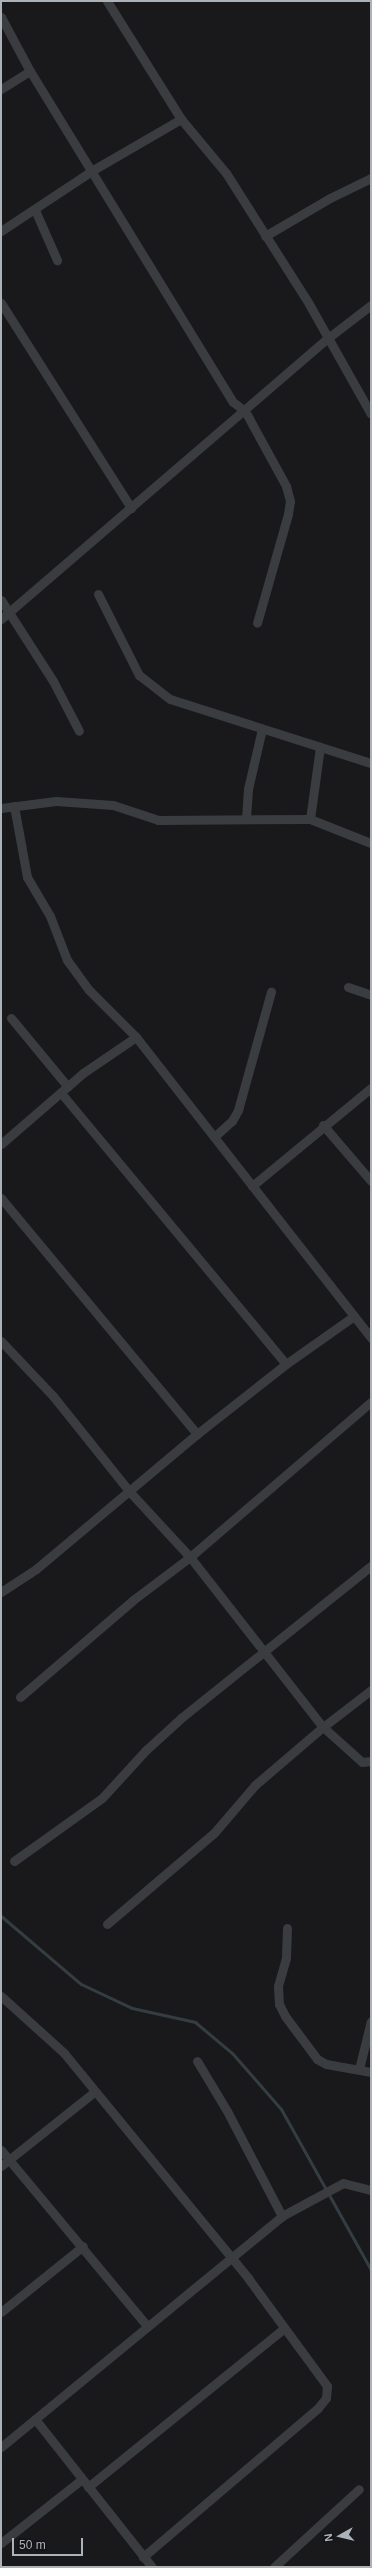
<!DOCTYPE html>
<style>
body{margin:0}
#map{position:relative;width:372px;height:2568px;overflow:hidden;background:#19191b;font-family:Helvetica,sans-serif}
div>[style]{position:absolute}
.stream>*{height:3px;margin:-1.5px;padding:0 1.5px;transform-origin:1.5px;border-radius:1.5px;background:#343e42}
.minor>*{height:9px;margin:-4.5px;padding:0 4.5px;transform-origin:4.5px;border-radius:4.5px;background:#3a3c3f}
span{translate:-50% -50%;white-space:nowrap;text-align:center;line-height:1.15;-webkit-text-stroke:3.5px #141416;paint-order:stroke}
.frame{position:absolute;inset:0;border:2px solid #adb2b9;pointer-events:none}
.north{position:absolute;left:320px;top:2516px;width:40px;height:40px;-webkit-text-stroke:3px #141416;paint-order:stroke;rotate:262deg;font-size:11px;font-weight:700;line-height:16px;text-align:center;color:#adb2b9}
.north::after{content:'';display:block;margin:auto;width:14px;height:18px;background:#adb2b9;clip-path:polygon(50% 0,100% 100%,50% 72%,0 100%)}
.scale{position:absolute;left:12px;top:2538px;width:71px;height:18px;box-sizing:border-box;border:2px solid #adb2b9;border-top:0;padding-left:5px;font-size:12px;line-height:14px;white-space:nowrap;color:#adb2b9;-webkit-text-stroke:3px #141416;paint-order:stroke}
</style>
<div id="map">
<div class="stream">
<i style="left:1px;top:1916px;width:105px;rotate:40.4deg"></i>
<i style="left:81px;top:1984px;width:56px;rotate:25.2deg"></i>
<i style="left:132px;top:2008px;width:65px;rotate:12.5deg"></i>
<i style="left:195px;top:2022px;width:48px;rotate:40deg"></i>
<i style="left:232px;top:2053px;width:74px;rotate:48.8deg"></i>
<i style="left:281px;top:2109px;width:184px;rotate:60.8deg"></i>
</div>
<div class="minor">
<i style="left:107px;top:1px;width:139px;rotate:57.9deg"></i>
<i style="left:181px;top:119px;width:70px;rotate:50.2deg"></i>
<i style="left:226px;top:173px;width:155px;rotate:57.6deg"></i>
<i style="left:309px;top:304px;width:126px;rotate:60.6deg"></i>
<i style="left:1px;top:17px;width:61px;rotate:61.8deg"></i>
<i style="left:30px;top:71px;width:388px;rotate:58.5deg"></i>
<i style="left:233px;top:402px;width:15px;rotate:37deg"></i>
<i style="left:245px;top:411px;width:85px;rotate:61.3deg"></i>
<i style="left:286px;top:486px;width:16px;rotate:75deg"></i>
<i style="left:290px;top:501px;width:13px;rotate:99deg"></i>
<i style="left:288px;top:514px;width:113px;rotate:105.9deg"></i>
<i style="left:1px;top:89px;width:34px;rotate:-32deg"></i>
<i style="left:35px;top:210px;width:55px;rotate:66.3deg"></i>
<i style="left:1px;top:231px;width:110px;rotate:-33.5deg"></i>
<i style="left:93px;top:170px;width:102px;rotate:-30.1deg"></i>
<i style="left:265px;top:236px;width:75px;rotate:-30.3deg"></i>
<i style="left:330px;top:198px;width:46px;rotate:-26deg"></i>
<i style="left:1px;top:303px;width:243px;rotate:57.6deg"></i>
<i style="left:98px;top:594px;width:91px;rotate:63.2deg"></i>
<i style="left:139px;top:675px;width:39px;rotate:38deg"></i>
<i style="left:170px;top:699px;width:211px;rotate:17.7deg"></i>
<i style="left:1px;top:600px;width:96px;rotate:57.3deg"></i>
<i style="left:53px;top:681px;width:56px;rotate:62.5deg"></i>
<i style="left:1px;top:619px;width:431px;rotate:-40.7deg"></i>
<i style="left:328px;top:338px;width:54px;rotate:-37.5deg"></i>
<i style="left:14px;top:806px;width:72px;rotate:79.6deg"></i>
<i style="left:27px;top:877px;width:45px;rotate:59.5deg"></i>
<i style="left:50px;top:916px;width:47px;rotate:68.9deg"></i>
<i style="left:67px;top:960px;width:37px;rotate:54deg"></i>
<i style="left:89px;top:990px;width:66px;rotate:45deg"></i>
<i style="left:136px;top:1037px;width:382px;rotate:52deg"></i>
<i style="left:1px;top:808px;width:55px;rotate:-7.3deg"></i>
<i style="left:56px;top:801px;width:57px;rotate:4deg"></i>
<i style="left:113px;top:805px;width:47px;rotate:18.4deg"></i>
<i style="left:158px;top:820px;width:152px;rotate:-0.4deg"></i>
<i style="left:310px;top:819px;width:66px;rotate:21.5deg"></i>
<i style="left:246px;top:818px;width:29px;rotate:-86deg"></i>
<i style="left:248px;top:789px;width:62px;rotate:-76.9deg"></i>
<i style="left:310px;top:819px;width:73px;rotate:-82.1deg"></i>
<i style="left:348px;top:987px;width:24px;rotate:19deg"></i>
<i style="left:11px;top:1018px;width:89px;rotate:50.4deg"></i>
<i style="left:61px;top:1093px;width:352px;rotate:50.3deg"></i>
<i style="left:323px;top:1125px;width:74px;rotate:49.4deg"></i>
<i style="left:214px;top:1137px;width:24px;rotate:-42deg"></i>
<i style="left:232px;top:1121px;width:13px;rotate:-61deg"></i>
<i style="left:238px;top:1110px;width:123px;rotate:-74.4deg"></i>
<i style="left:1px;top:1144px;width:108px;rotate:-40.9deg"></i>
<i style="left:83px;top:1073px;width:64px;rotate:-34.2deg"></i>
<i style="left:252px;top:1186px;width:154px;rotate:-39.5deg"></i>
<i style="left:1px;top:1198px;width:307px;rotate:50.3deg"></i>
<i style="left:1px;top:1341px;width:76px;rotate:46.6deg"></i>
<i style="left:53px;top:1396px;width:122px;rotate:51.3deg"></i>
<i style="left:129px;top:1491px;width:90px;rotate:47.3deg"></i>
<i style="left:190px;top:1557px;width:216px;rotate:52deg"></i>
<i style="left:323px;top:1727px;width:52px;rotate:41.9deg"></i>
<i style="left:362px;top:1762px;width:9px;rotate:-6deg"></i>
<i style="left:1px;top:1592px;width:42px;rotate:-33.3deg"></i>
<i style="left:36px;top:1569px;width:210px;rotate:-40deg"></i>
<i style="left:197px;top:1434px;width:113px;rotate:-38.2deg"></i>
<i style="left:286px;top:1364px;width:83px;rotate:-35.2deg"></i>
<i style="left:20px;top:1697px;width:149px;rotate:-40.6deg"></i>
<i style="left:133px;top:1600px;width:71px;rotate:-37deg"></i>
<i style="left:190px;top:1557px;width:238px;rotate:-40.6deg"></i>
<i style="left:14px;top:1861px;width:108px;rotate:-35.6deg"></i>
<i style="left:102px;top:1798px;width:65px;rotate:-47.5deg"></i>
<i style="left:146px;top:1750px;width:47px;rotate:-42.4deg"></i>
<i style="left:181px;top:1718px;width:243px;rotate:-38.7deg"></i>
<i style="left:107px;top:1924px;width:140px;rotate:-40.4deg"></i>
<i style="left:214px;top:1833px;width:63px;rotate:-49.5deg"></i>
<i style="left:255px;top:1785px;width:89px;rotate:-40.5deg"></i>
<i style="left:323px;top:1727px;width:61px;rotate:-37.6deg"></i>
<i style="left:287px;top:1928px;width:30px;rotate:92deg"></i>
<i style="left:286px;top:1958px;width:29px;rotate:106deg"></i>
<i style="left:278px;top:1986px;width:18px;rotate:87deg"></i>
<i style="left:279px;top:2004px;width:13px;rotate:63deg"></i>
<i style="left:285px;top:2016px;width:54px;rotate:53.3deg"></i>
<i style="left:317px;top:2059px;width:10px;rotate:29deg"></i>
<i style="left:326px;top:2064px;width:46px;rotate:10.1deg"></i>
<i style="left:1px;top:1996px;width:85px;rotate:42.1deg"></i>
<i style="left:64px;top:2053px;width:291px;rotate:50.7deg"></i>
<i style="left:248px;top:2278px;width:134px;rotate:53.8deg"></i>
<i style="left:327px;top:2386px;width:12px;rotate:95deg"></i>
<i style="left:326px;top:2398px;width:13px;rotate:129deg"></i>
<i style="left:318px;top:2408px;width:230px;rotate:139.6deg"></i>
<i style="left:197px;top:2061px;width:58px;rotate:59deg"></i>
<i style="left:227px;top:2111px;width:119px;rotate:62.4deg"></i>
<i style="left:359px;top:2069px;width:49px;rotate:-76deg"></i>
<i style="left:1px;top:2150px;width:229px;rotate:50.3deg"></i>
<i style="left:1px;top:2166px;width:119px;rotate:-38.5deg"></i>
<i style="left:1px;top:2312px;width:105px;rotate:-38.8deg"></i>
<i style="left:35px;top:2419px;width:189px;rotate:51.7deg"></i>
<i style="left:1px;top:2447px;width:364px;rotate:-39.4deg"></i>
<i style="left:282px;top:2216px;width:69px;rotate:-28.4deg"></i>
<i style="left:343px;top:2183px;width:29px;rotate:14deg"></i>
<i style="left:88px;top:2487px;width:252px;rotate:-39deg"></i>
<i style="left:1px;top:2543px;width:103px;rotate:-38.3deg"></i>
<i style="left:274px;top:2567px;width:115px;rotate:-42.5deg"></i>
</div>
<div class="frame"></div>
<div class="north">N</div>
<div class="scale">50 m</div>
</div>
